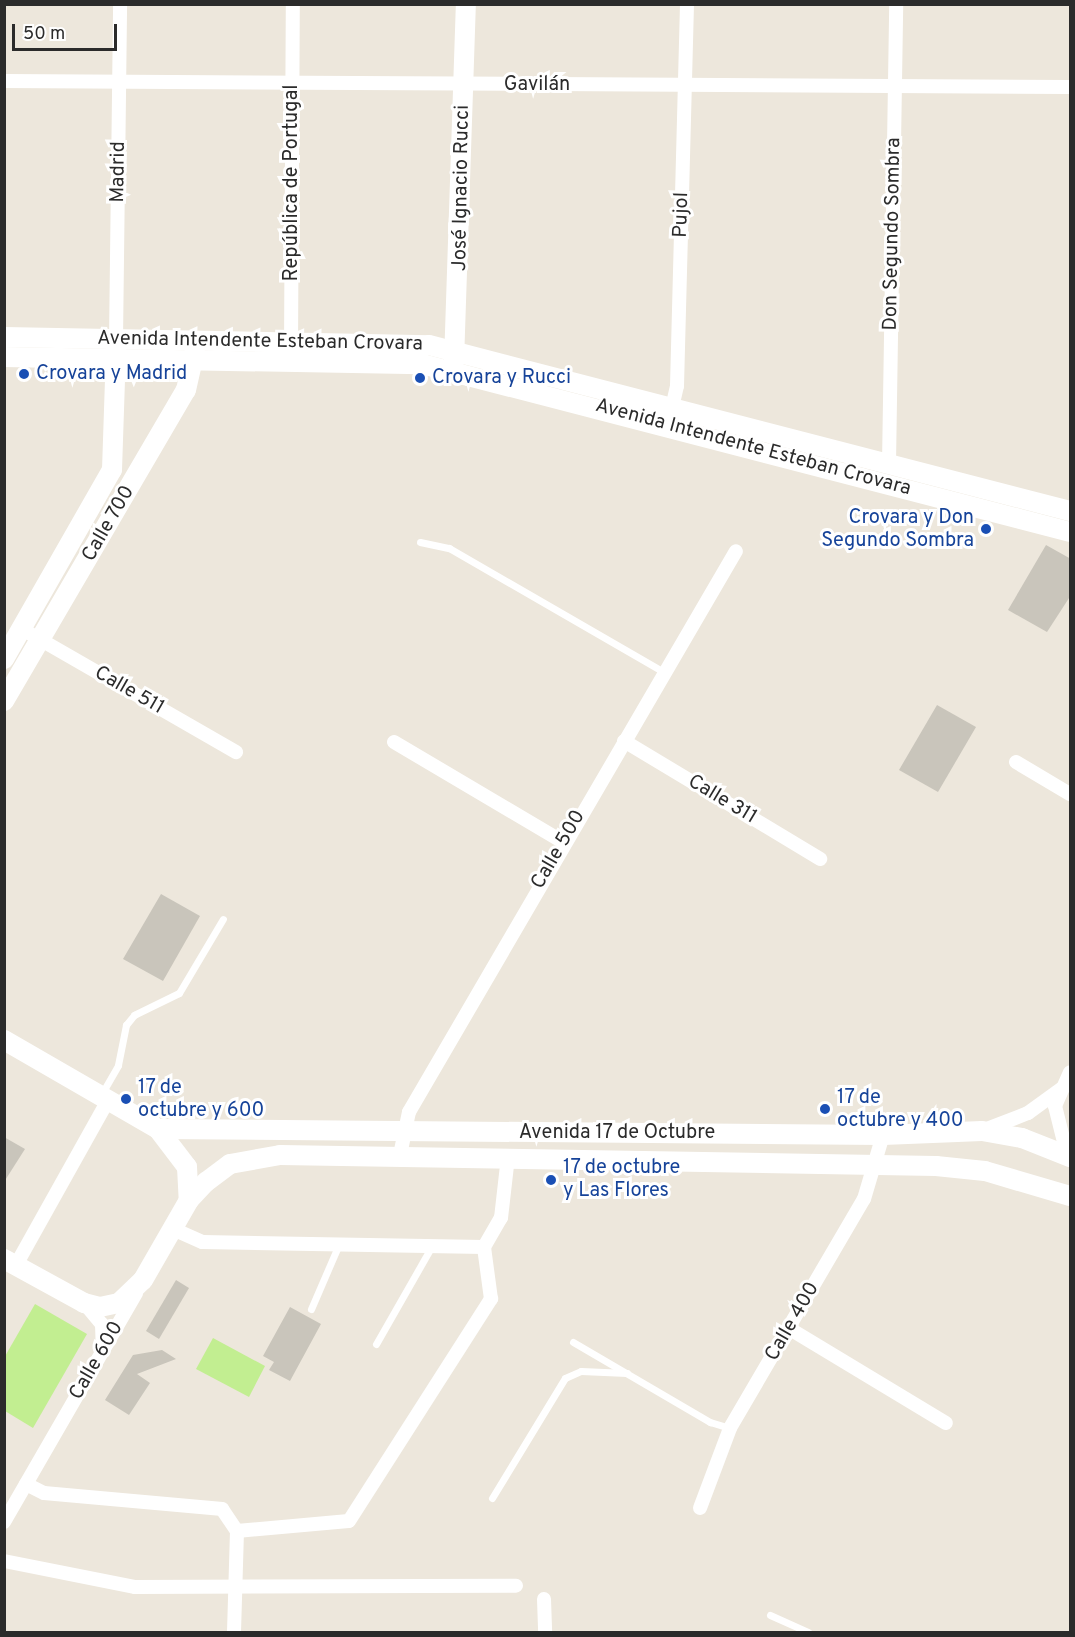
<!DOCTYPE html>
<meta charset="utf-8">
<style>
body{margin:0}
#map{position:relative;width:1075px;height:1637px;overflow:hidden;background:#ede7dc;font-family:Overpass,sans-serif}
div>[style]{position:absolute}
.pitch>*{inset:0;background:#c2ee91}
.building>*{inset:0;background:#c9c5bb}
.lane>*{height:7px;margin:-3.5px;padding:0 3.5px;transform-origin:3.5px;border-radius:3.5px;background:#fff}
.street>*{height:14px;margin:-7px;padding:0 7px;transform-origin:7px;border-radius:7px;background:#fff}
.secondary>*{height:20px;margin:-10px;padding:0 10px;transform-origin:10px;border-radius:10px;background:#fff}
.dots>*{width:16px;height:16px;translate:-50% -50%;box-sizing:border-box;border:3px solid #fff;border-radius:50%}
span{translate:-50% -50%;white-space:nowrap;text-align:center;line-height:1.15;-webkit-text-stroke:6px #fff;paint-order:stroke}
.street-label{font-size:20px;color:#2b2b2b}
.transit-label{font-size:20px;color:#164399}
.left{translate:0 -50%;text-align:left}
.right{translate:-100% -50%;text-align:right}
.frame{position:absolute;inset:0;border:6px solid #2b2b2b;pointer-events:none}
.scale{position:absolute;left:12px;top:24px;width:105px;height:27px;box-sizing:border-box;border:3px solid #2b2b2b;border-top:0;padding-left:8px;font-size:18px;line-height:21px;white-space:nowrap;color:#2b2b2b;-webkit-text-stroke:4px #fff;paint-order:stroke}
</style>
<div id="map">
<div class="pitch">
<i style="clip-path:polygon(35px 1304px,87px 1334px,33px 1428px,5px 1411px,4px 1358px)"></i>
<i style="clip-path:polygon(213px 1338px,265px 1366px,249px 1397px,196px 1369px)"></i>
</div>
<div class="building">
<i style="clip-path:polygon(1046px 545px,1071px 559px,1071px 595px,1047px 632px,1008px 610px)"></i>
<i style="clip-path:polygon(937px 705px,976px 727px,938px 792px,899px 770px)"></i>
<i style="clip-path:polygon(161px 894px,200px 916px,163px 981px,123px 959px)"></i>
<i style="clip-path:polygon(4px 1137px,25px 1149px,4px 1182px)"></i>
<i style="clip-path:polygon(176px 1280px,189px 1288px,159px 1339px,146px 1331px)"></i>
<i style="clip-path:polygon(290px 1307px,321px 1324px,290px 1381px,269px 1370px,274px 1362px,263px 1356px)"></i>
<i style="clip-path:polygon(162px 1350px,176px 1359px,137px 1374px,150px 1383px,129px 1415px,105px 1400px,133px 1355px)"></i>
</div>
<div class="lane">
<i style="left:420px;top:542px;width:30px;rotate:12deg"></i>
<i style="left:449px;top:548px;width:248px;rotate:30deg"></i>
<i style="left:101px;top:1095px;width:34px;rotate:-60deg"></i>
<i style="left:118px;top:1065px;width:41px;rotate:-78.7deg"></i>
<i style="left:126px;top:1025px;width:13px;rotate:-51deg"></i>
<i style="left:134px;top:1015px;width:50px;rotate:-26.1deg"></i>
<i style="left:179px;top:993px;width:86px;rotate:-59.3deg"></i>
<i style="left:311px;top:1309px;width:71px;rotate:-66.7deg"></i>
<i style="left:573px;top:1342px;width:159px;rotate:30.3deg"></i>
<i style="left:710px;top:1422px;width:21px;rotate:17deg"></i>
<i style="left:376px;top:1344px;width:113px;rotate:-60.3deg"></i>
<i style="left:492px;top:1498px;width:140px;rotate:-58.7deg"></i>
<i style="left:565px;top:1378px;width:17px;rotate:-24deg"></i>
<i style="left:581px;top:1371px;width:46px;rotate:2.5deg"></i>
<i style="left:770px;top:1615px;width:42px;rotate:24.1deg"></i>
</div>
<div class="street">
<i style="left:4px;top:81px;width:1066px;rotate:0.32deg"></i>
<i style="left:116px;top:340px;width:336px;rotate:-89.3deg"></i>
<i style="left:291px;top:350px;width:346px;rotate:-89.7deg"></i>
<i style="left:668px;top:425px;width:40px;rotate:-77deg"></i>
<i style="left:677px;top:386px;width:382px;rotate:-88.5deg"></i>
<i style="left:889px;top:464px;width:460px;rotate:-89.1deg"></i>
<i style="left:22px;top:629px;width:247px;rotate:29.9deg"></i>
<i style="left:624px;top:741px;width:229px;rotate:31deg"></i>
<i style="left:394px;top:742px;width:196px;rotate:30.6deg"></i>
<i style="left:1016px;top:762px;width:63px;rotate:30.7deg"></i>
<i style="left:984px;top:1130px;width:47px;rotate:-21.1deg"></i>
<i style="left:1028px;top:1113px;width:41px;rotate:-36deg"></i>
<i style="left:1067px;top:1154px;width:49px;rotate:-104deg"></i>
<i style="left:1055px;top:1106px;width:37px;rotate:-66deg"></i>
<i style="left:400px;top:1155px;width:44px;rotate:-78.2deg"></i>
<i style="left:409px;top:1112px;width:649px;rotate:-59.76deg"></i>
<i style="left:173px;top:1229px;width:32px;rotate:24deg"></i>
<i style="left:202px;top:1242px;width:282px;rotate:1deg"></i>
<i style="left:484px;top:1247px;width:34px;rotate:-60deg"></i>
<i style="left:501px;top:1218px;width:61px;rotate:-83.5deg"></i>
<i style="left:16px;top:1265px;width:187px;rotate:-60.8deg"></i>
<i style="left:85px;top:1304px;width:26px;rotate:50deg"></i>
<i style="left:102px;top:1324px;width:25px;rotate:88deg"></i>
<i style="left:790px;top:1329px;width:182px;rotate:31.1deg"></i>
<i style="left:26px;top:1484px;width:20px;rotate:27deg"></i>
<i style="left:44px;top:1493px;width:179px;rotate:5.1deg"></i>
<i style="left:222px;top:1509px;width:27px;rotate:56deg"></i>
<i style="left:237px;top:1531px;width:101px;rotate:91.7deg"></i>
<i style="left:700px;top:1508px;width:85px;rotate:-69.4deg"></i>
<i style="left:730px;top:1428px;width:265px;rotate:-59.7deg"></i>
<i style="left:864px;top:1199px;width:67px;rotate:-73.5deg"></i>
<i style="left:4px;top:1522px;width:264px;rotate:-60deg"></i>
<i style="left:237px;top:1531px;width:112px;rotate:-5.1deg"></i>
<i style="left:349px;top:1521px;width:264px;rotate:-57.4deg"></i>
<i style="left:491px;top:1299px;width:52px;rotate:-97.7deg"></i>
<i style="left:4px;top:1561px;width:134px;rotate:11.2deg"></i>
<i style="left:135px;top:1587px;width:381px;rotate:-0.2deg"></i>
<i style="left:544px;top:1599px;width:33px;rotate:88deg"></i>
</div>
<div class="secondary">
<i style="left:4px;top:337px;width:425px;rotate:1.1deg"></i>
<i style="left:429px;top:345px;width:662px;rotate:14.52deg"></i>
<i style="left:4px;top:357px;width:418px;rotate:1deg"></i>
<i style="left:422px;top:364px;width:669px;rotate:14.53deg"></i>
<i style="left:454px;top:362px;width:358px;rotate:-88.1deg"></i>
<i style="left:4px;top:659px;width:218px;rotate:-60.3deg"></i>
<i style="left:112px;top:470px;width:122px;rotate:-88.1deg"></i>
<i style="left:4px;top:701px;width:360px;rotate:-59.7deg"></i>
<i style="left:186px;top:390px;width:41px;rotate:-77.3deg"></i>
<i style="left:4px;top:1040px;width:178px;rotate:30deg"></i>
<i style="left:158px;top:1129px;width:48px;rotate:52.7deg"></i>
<i style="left:187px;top:1167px;width:33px;rotate:87deg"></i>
<i style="left:158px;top:1129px;width:725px;rotate:0.47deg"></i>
<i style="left:883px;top:1135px;width:99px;rotate:-2.3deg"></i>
<i style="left:982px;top:1131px;width:41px;rotate:9.9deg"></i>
<i style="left:1022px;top:1138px;width:52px;rotate:21.6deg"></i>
<i style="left:4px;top:1259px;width:91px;rotate:28.8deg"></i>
<i style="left:84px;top:1303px;width:16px;rotate:14deg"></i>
<i style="left:100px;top:1307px;width:19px;rotate:-12deg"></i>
<i style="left:119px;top:1303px;width:33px;rotate:-44deg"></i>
<i style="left:143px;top:1280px;width:92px;rotate:-60.1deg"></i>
<i style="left:189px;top:1200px;width:25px;rotate:-47deg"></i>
<i style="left:206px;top:1182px;width:30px;rotate:-37deg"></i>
<i style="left:230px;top:1164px;width:51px;rotate:-10.2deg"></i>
<i style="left:280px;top:1155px;width:656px;rotate:0.96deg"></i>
<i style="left:936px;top:1166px;width:49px;rotate:5.8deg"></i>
<i style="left:985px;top:1171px;width:89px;rotate:16.4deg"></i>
</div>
<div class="dots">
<i style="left:24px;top:374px;background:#1a4fb4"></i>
<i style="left:420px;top:378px;background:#1a4fb4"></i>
<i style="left:986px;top:529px;background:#1a4fb4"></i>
<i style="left:126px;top:1099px;background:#1a4fb4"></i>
<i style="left:825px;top:1109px;background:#1a4fb4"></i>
<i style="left:551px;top:1180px;background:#1a4fb4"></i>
</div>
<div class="street-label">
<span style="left:537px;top:85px">Gavilán</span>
<span style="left:119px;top:172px;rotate:-89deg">Madrid</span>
<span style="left:292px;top:183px;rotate:-90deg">República de Portugal</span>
<span style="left:462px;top:188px;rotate:-89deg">José Ignacio Rucci</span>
<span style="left:682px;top:215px;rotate:-88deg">Pujol</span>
<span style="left:893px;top:234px;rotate:-89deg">Don Segundo Sombra</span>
<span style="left:260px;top:342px;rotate:1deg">Avenida Intendente Esteban Crovara</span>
<span style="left:753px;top:448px;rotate:15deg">Avenida Intendente Esteban Crovara</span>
<span style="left:109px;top:524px;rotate:-60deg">Calle 700</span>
<span style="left:129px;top:691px;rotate:30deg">Calle 511</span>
<span style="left:722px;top:800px;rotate:31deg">Calle 311</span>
<span style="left:559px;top:850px;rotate:-60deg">Calle 500</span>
<span style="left:617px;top:1133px">Avenida 17 de Octubre</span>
<span style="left:793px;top:1322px;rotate:-60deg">Calle 400</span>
<span style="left:97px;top:1361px;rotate:-60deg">Calle 600</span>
</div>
<div class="transit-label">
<span class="left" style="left:36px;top:374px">Crovara y Madrid</span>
<span class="left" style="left:432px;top:378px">Crovara y Rucci</span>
<span class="right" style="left:974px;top:530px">Crovara y Don<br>Segundo Sombra</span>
<span class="left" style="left:138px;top:1100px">17 de<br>octubre y 600</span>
<span class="left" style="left:837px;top:1110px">17 de<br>octubre y 400</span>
<span class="left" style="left:563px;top:1180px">17 de octubre<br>y Las Flores</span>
</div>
<div class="frame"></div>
<div class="scale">50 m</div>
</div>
